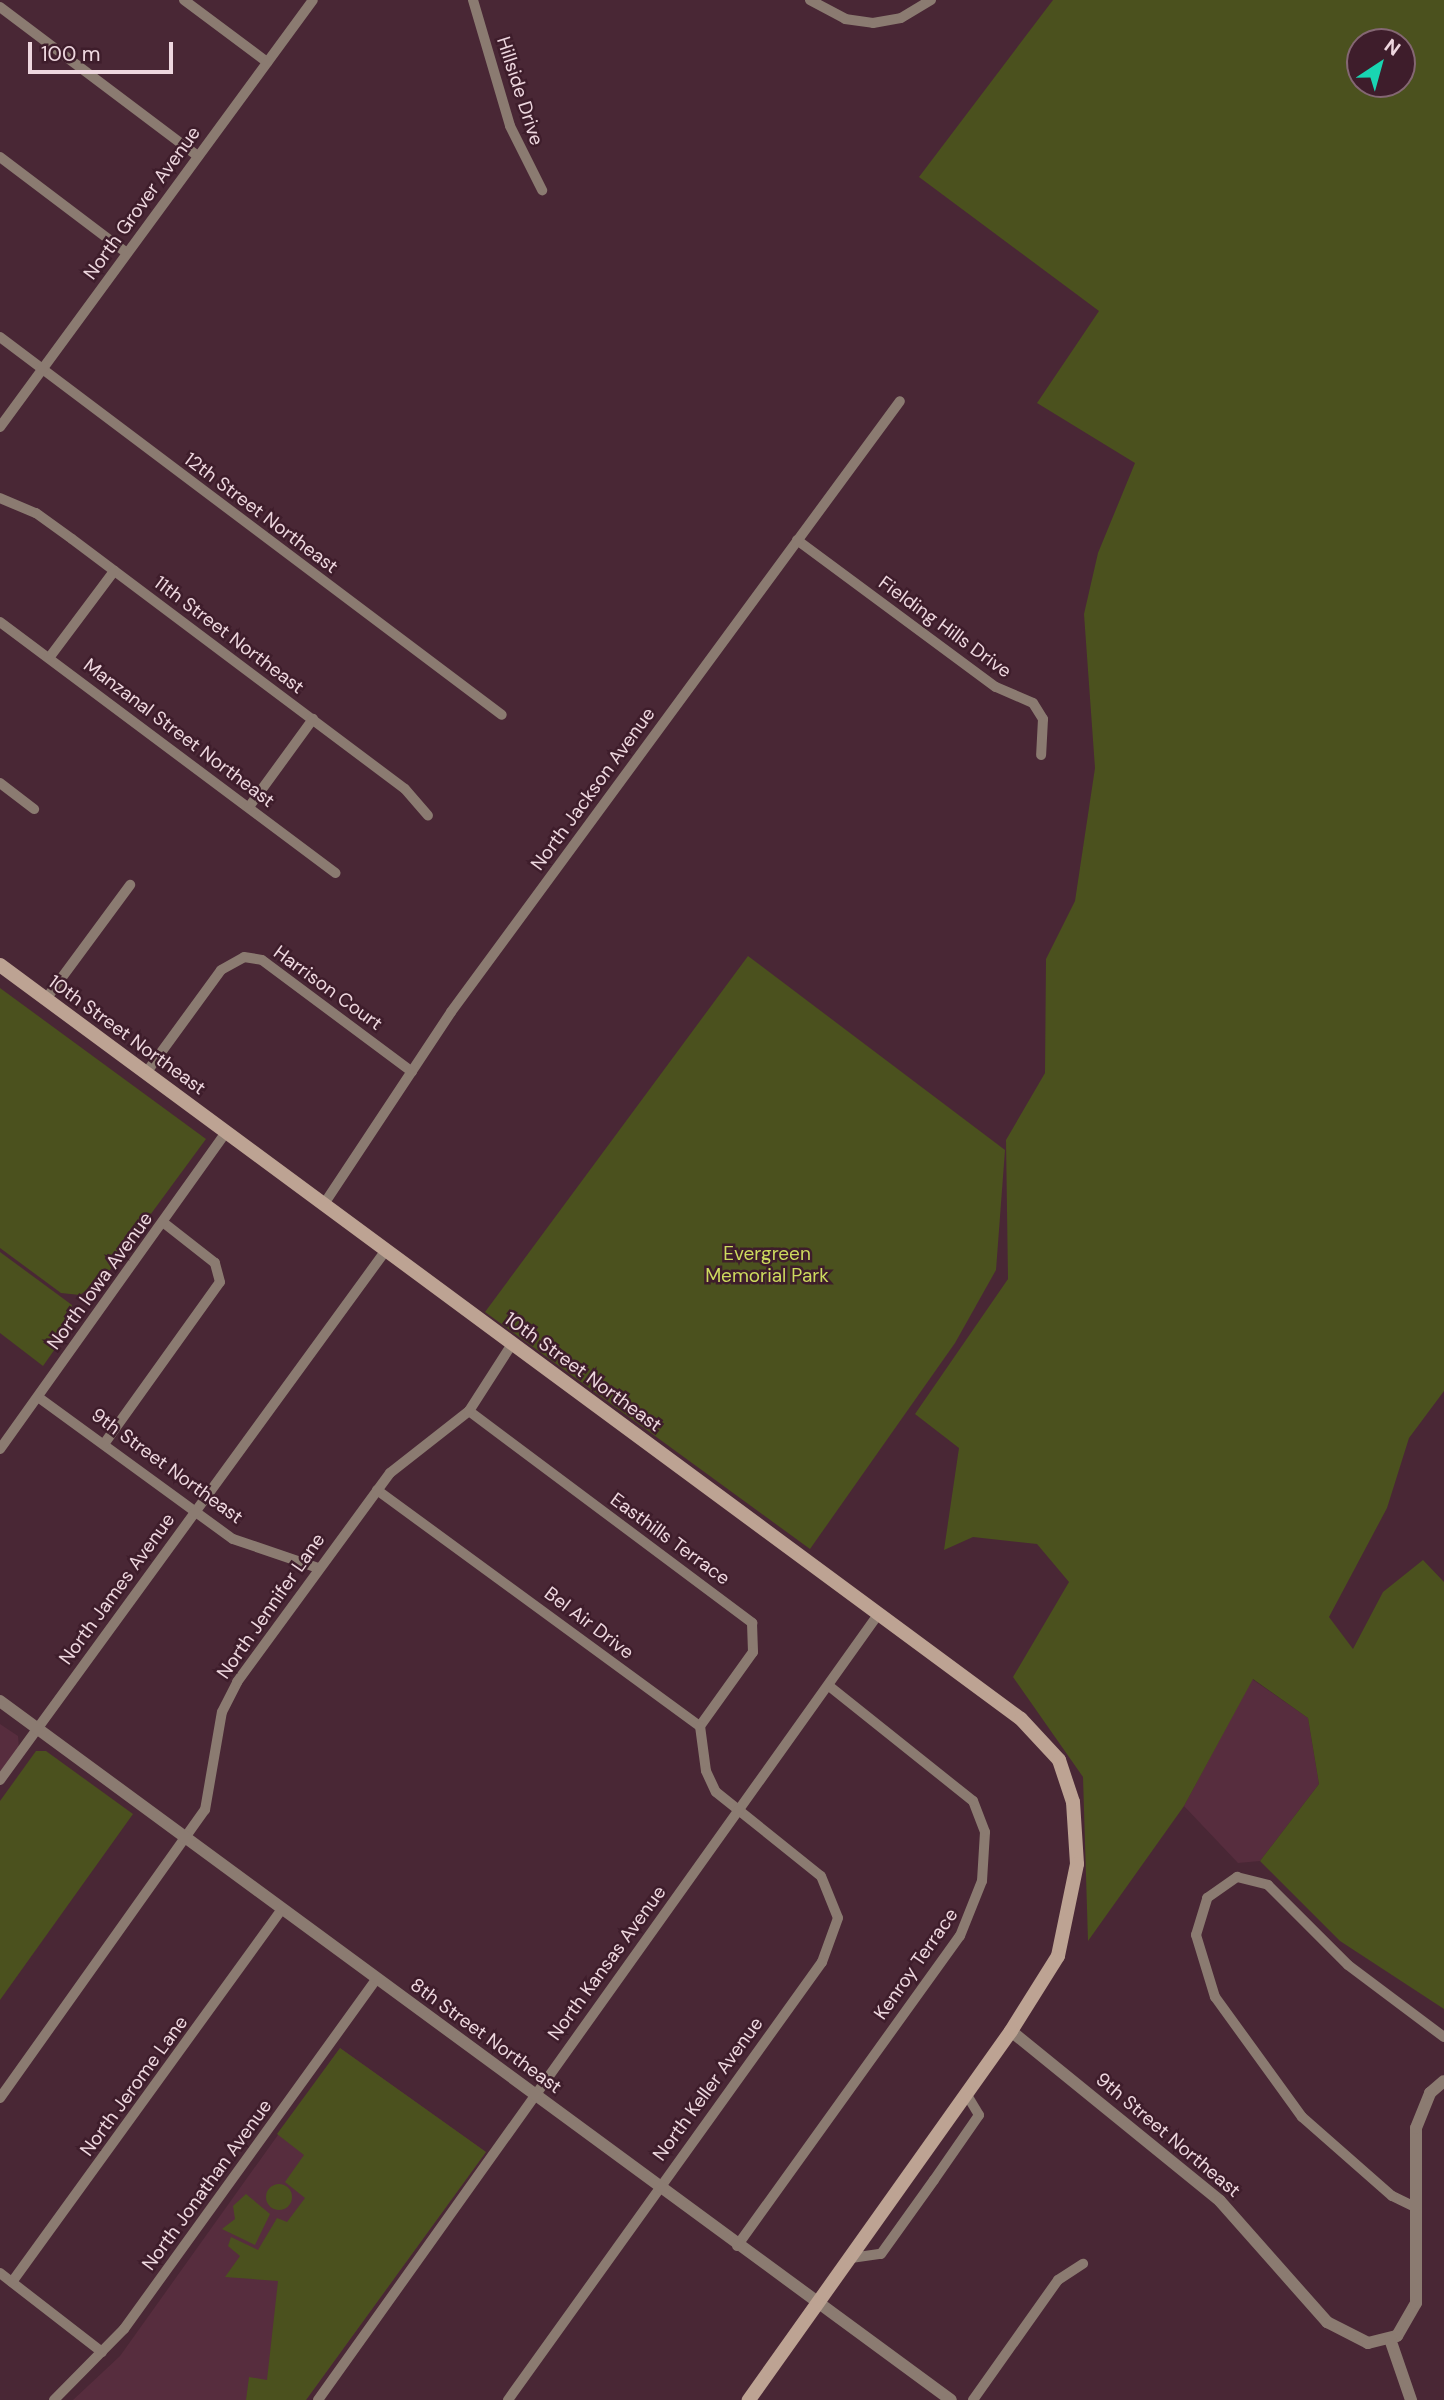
<!DOCTYPE html>
<style>
body{margin:0}
#map{position:relative;width:1444px;height:2400px;overflow:hidden;background:#492735;font-family:"DM Sans",sans-serif}
div>[style]{position:absolute}
.built>*{inset:0;background:#572d3e}
.green>*{inset:0;background:#4b511e}
.round{border-radius:50%}
.minor>*{height:10px;margin:-5px;padding:0 5px;transform-origin:5px;border-radius:5px;background:#8b7b71}
.tertiary>*{height:12px;margin:-6px;padding:0 6px;transform-origin:6px;border-radius:6px;background:#8b7b71}
.secondary>*{height:14px;margin:-7px;padding:0 7px;transform-origin:7px;border-radius:7px;background:#bda393}
span{translate:-50% -50%;white-space:nowrap;text-align:center;line-height:1.15;-webkit-text-stroke:5px #3e1d2b;paint-order:stroke}
.street-label{font-size:19px;color:#eed7df}
.park-label{font-size:19px;color:#cddb5e}
.north{position:absolute;left:1346px;top:28px;width:70px;height:70px;box-sizing:border-box;background:#3e1d2b;border:2px solid #846773;border-radius:50%;rotate:36deg;font-size:19px;font-weight:700;line-height:28px;text-align:center;color:#eed7df}
.north::after{content:'';display:block;margin:auto;width:24px;height:32px;background:#19d5b2;clip-path:polygon(50% 0,100% 100%,50% 72%,0 100%)}
.scale{position:absolute;left:28px;top:42px;width:145px;height:32px;box-sizing:border-box;border:4px solid #eed7df;border-top:0;padding-left:9px;font-size:21px;line-height:24px;white-space:nowrap;color:#eed7df;-webkit-text-stroke:5px #3e1d2b;paint-order:stroke}
</style>
<div id="map">
<div class="built">
<i style="clip-path:polygon(1252px 1679px,1308px 1718px,1319px 1784px,1260px 1861px,1238px 1863px,1184px 1806px)"></i>
<i style="clip-path:polygon(0 1724px,18px 1736px,19px 1748px,0 1772px)"></i>
<i style="clip-path:polygon(340px 2048px,486px 2152px,306px 2400px,73px 2400px,120px 2356px)"></i>
</div>
<div class="green">
<i style="clip-path:polygon(evenodd,1053px 0,1444px 0,1444px 1391px,1409px 1438px,1387px 1508px,1329px 1617px,1353px 1649px,1383px 1592px,1423px 1560px,1444px 1582px,1444px 2009px,1340px 1941px,1260px 1861px,1319px 1784px,1308px 1718px,1253px 1679px,1184px 1806px,1088px 1941px,1083px 1777px,1013px 1677px,1069px 1582px,1037px 1544px,973px 1537px,944px 1550px,959px 1448px,915px 1414px,1008px 1279px,1006px 1140px,1045px 1073px,1046px 959px,1075px 901px,1095px 768px,1084px 614px,1098px 553px,1135px 463px,1037px 403px,1099px 311px,919px 177px,1053px 0,1360px 42px,1402px 42px,1402px 84px,1360px 84px,1360px 42px)"></i>
<i style="clip-path:polygon(748px 956px,1005px 1150px,996px 1270px,955px 1343px,810px 1549px,485px 1312px)"></i>
<i style="clip-path:polygon(0 988px,206px 1139px,106px 1275px,80px 1295px,61px 1293px,0 1248px)"></i>
<i style="clip-path:polygon(0 1252px,72px 1305px,62px 1339px,43px 1366px,0 1333px)"></i>
<i style="clip-path:polygon(36px 1751px,46px 1751px,133px 1814px,0 2000px,0 1801px)"></i>
<i style="clip-path:polygon(340px 2048px,486px 2152px,306px 2400px,246px 2400px,249px 2377px,267px 2380px,278px 2281px,225px 2277px,240px 2256px,228px 2246px,231px 2237px,258px 2250px,277px 2218px,287px 2222px,305px 2198px,285px 2182px,304px 2155px,277px 2134px)"></i>
<i class="round" style="left:266px;top:2184px;width:26px;height:26px"></i>
<i style="clip-path:polygon(246px 2194px,270px 2214px,255px 2245px,222px 2229px,235px 2219px,233px 2206px)"></i>
</div>
<div class="minor">
<i style="left:184px;top:0;width:104px;rotate:36.8deg"></i>
<i style="left:473px;top:0;width:131px;rotate:73.6deg"></i>
<i style="left:510px;top:126px;width:72px;rotate:63.4deg"></i>
<i style="left:810px;top:0;width:40px;rotate:28deg"></i>
<i style="left:845px;top:19px;width:28px;rotate:8deg"></i>
<i style="left:873px;top:23px;width:28px;rotate:-10deg"></i>
<i style="left:901px;top:18px;width:35px;rotate:-31deg"></i>
<i style="left:0;top:7px;width:248px;rotate:37deg"></i>
<i style="left:0;top:157px;width:159px;rotate:37.1deg"></i>
<i style="left:0;top:337px;width:628px;rotate:36.98deg"></i>
<i style="left:0;top:427px;width:529px;rotate:-53.76deg"></i>
<i style="left:0;top:498px;width:39px;rotate:23deg"></i>
<i style="left:36px;top:513px;width:44px;rotate:35.8deg"></i>
<i style="left:72px;top:539px;width:416px;rotate:36.9deg"></i>
<i style="left:405px;top:789px;width:35px;rotate:49deg"></i>
<i style="left:797px;top:540px;width:247px;rotate:36.5deg"></i>
<i style="left:996px;top:687px;width:40px;rotate:23.4deg"></i>
<i style="left:1033px;top:703px;width:19px;rotate:58deg"></i>
<i style="left:1043px;top:719px;width:36px;rotate:93deg"></i>
<i style="left:0;top:622px;width:419px;rotate:36.8deg"></i>
<i style="left:49px;top:658px;width:109px;rotate:-53.2deg"></i>
<i style="left:0;top:783px;width:43px;rotate:37.4deg"></i>
<i style="left:249px;top:807px;width:109px;rotate:-54deg"></i>
<i style="left:46px;top:999px;width:142px;rotate:-53.6deg"></i>
<i style="left:146px;top:1073px;width:127px;rotate:-53.9deg"></i>
<i style="left:221px;top:970px;width:26px;rotate:-29deg"></i>
<i style="left:244px;top:957px;width:18px;rotate:9deg"></i>
<i style="left:262px;top:960px;width:187px;rotate:36.7deg"></i>
<i style="left:324px;top:1204px;width:230px;rotate:-56.5deg"></i>
<i style="left:451px;top:1012px;width:758px;rotate:-53.69deg"></i>
<i style="left:38px;top:1397px;width:241px;rotate:36.1deg"></i>
<i style="left:233px;top:1539px;width:90px;rotate:18.8deg"></i>
<i style="left:469px;top:1411px;width:354px;rotate:36.8deg"></i>
<i style="left:752px;top:1623px;width:29px;rotate:88deg"></i>
<i style="left:753px;top:1652px;width:91px;rotate:125.6deg"></i>
<i style="left:104px;top:1444px;width:199px;rotate:-54.4deg"></i>
<i style="left:220px;top:1282px;width:20px;rotate:-105deg"></i>
<i style="left:215px;top:1263px;width:65px;rotate:-141.9deg"></i>
<i style="left:0;top:1449px;width:389px;rotate:-54.5deg"></i>
<i style="left:377px;top:1490px;width:400px;rotate:36.2deg"></i>
<i style="left:700px;top:1726px;width:45px;rotate:82.4deg"></i>
<i style="left:706px;top:1771px;width:23px;rotate:65deg"></i>
<i style="left:716px;top:1792px;width:134px;rotate:38.7deg"></i>
<i style="left:821px;top:1876px;width:45px;rotate:68deg"></i>
<i style="left:838px;top:1918px;width:47px;rotate:110deg"></i>
<i style="left:822px;top:1962px;width:539px;rotate:125.64deg"></i>
<i style="left:0;top:1780px;width:656px;rotate:-53.93deg"></i>
<i style="left:0;top:2098px;width:354px;rotate:-54.6deg"></i>
<i style="left:205px;top:1810px;width:99px;rotate:-80.2deg"></i>
<i style="left:222px;top:1712px;width:34px;rotate:-63deg"></i>
<i style="left:237px;top:1682px;width:259px;rotate:-53.8deg"></i>
<i style="left:390px;top:1473px;width:100px;rotate:-38.1deg"></i>
<i style="left:469px;top:1411px;width:80px;rotate:-57.3deg"></i>
<i style="left:1417px;top:2208px;width:28px;rotate:-154deg"></i>
<i style="left:1392px;top:2196px;width:120px;rotate:-138.7deg"></i>
<i style="left:1302px;top:2117px;width:148px;rotate:-125.9deg"></i>
<i style="left:1215px;top:1997px;width:65px;rotate:-107deg"></i>
<i style="left:1196px;top:1935px;width:39px;rotate:-73deg"></i>
<i style="left:1207px;top:1898px;width:37px;rotate:-35deg"></i>
<i style="left:1237px;top:1877px;width:32px;rotate:14deg"></i>
<i style="left:1268px;top:1885px;width:113px;rotate:45deg"></i>
<i style="left:1348px;top:1965px;width:120px;rotate:36.9deg"></i>
<i style="left:737px;top:2246px;width:382px;rotate:-54.3deg"></i>
<i style="left:960px;top:1936px;width:59px;rotate:-68.2deg"></i>
<i style="left:982px;top:1881px;width:49px;rotate:-86.5deg"></i>
<i style="left:985px;top:1832px;width:33px;rotate:-111deg"></i>
<i style="left:973px;top:1801px;width:184px;rotate:-141.4deg"></i>
<i style="left:851px;top:2258px;width:30px;rotate:-8deg"></i>
<i style="left:881px;top:2254px;width:91px;rotate:-54.4deg"></i>
<i style="left:934px;top:2180px;width:79px;rotate:-55.3deg"></i>
<i style="left:979px;top:2115px;width:26px;rotate:-121deg"></i>
<i style="left:0;top:2273px;width:129px;rotate:37.8deg"></i>
<i style="left:12px;top:2282px;width:459px;rotate:-54.1deg"></i>
<i style="left:54px;top:2400px;width:100px;rotate:-45.4deg"></i>
<i style="left:124px;top:2329px;width:431px;rotate:-54.2deg"></i>
<i style="left:318px;top:2400px;width:963px;rotate:-54.51deg"></i>
<i style="left:973px;top:2400px;width:147px;rotate:-54.7deg"></i>
<i style="left:1058px;top:2280px;width:30px;rotate:-33deg"></i>
</div>
<div class="tertiary">
<i style="left:0;top:1701px;width:1180px;rotate:36.32deg"></i>
<i style="left:1011px;top:2031px;width:269px;rotate:39.1deg"></i>
<i style="left:1220px;top:2201px;width:162px;rotate:48.5deg"></i>
<i style="left:1327px;top:2322px;width:46px;rotate:27.1deg"></i>
<i style="left:1368px;top:2343px;width:30px;rotate:-14deg"></i>
<i style="left:1397px;top:2336px;width:38px;rotate:-60deg"></i>
<i style="left:1416px;top:2303px;width:175px;rotate:-90deg"></i>
<i style="left:1416px;top:2128px;width:38px;rotate:-68deg"></i>
<i style="left:1430px;top:2093px;width:18px;rotate:-41deg"></i>
<i style="left:1390px;top:2339px;width:65px;rotate:71deg"></i>
</div>
<div class="secondary">
<i style="left:0;top:965px;width:1269px;rotate:36.45deg"></i>
<i style="left:1021px;top:1719px;width:56px;rotate:47.2deg"></i>
<i style="left:1059px;top:1760px;width:44px;rotate:71.6deg"></i>
<i style="left:1073px;top:1802px;width:62px;rotate:86.3deg"></i>
<i style="left:1077px;top:1864px;width:94px;rotate:101.7deg"></i>
<i style="left:1058px;top:1956px;width:89px;rotate:122.1deg"></i>
<i style="left:1011px;top:2031px;width:453px;rotate:125.4deg"></i>
</div>
<div class="street-label">
<span style="left:520px;top:91px;rotate:72deg">Hillside Drive</span>
<span style="left:142px;top:203px;rotate:-54deg">North Grover Avenue</span>
<span style="left:261px;top:513px;rotate:37deg">12th Street Northeast</span>
<span style="left:945px;top:627px;rotate:36deg">Fielding Hills Drive</span>
<span style="left:229px;top:635px;rotate:37deg">11th Street Northeast</span>
<span style="left:179px;top:733px;rotate:37deg">Manzanal Street Northeast</span>
<span style="left:593px;top:789px;rotate:-54deg">North Jackson Avenue</span>
<span style="left:328px;top:988px;rotate:36deg">Harrison Court</span>
<span style="left:127px;top:1035px;rotate:36deg">10th Street Northeast</span>
<span style="left:100px;top:1281px;rotate:-54deg">North Iowa Avenue</span>
<span style="left:583px;top:1372px;rotate:36deg">10th Street Northeast</span>
<span style="left:167px;top:1466px;rotate:36deg">9th Street Northeast</span>
<span style="left:670px;top:1539px;rotate:36deg">Easthills Terrace</span>
<span style="left:117px;top:1589px;rotate:-54deg">North James Avenue</span>
<span style="left:271px;top:1606px;rotate:-55deg">North Jennifer Lane</span>
<span style="left:589px;top:1623px;rotate:37deg">Bel Air Drive</span>
<span style="left:607px;top:1963px;rotate:-54deg">North Kansas Avenue</span>
<span style="left:916px;top:1964px;rotate:-55deg">Kenroy Terrace</span>
<span style="left:486px;top:2036px;rotate:36deg">8th Street Northeast</span>
<span style="left:134px;top:2086px;rotate:-54deg">North Jerome Lane</span>
<span style="left:708px;top:2089px;rotate:-54deg">North Keller Avenue</span>
<span style="left:1168px;top:2135px;rotate:40deg">9th Street Northeast</span>
<span style="left:207px;top:2185px;rotate:-54deg">North Jonathan Avenue</span>
</div>
<div class="park-label">
<span style="left:767px;top:1265px">Evergreen<br>Memorial Park</span>
</div>
<div class="north">N</div>
<div class="scale">100 m</div>
</div>
